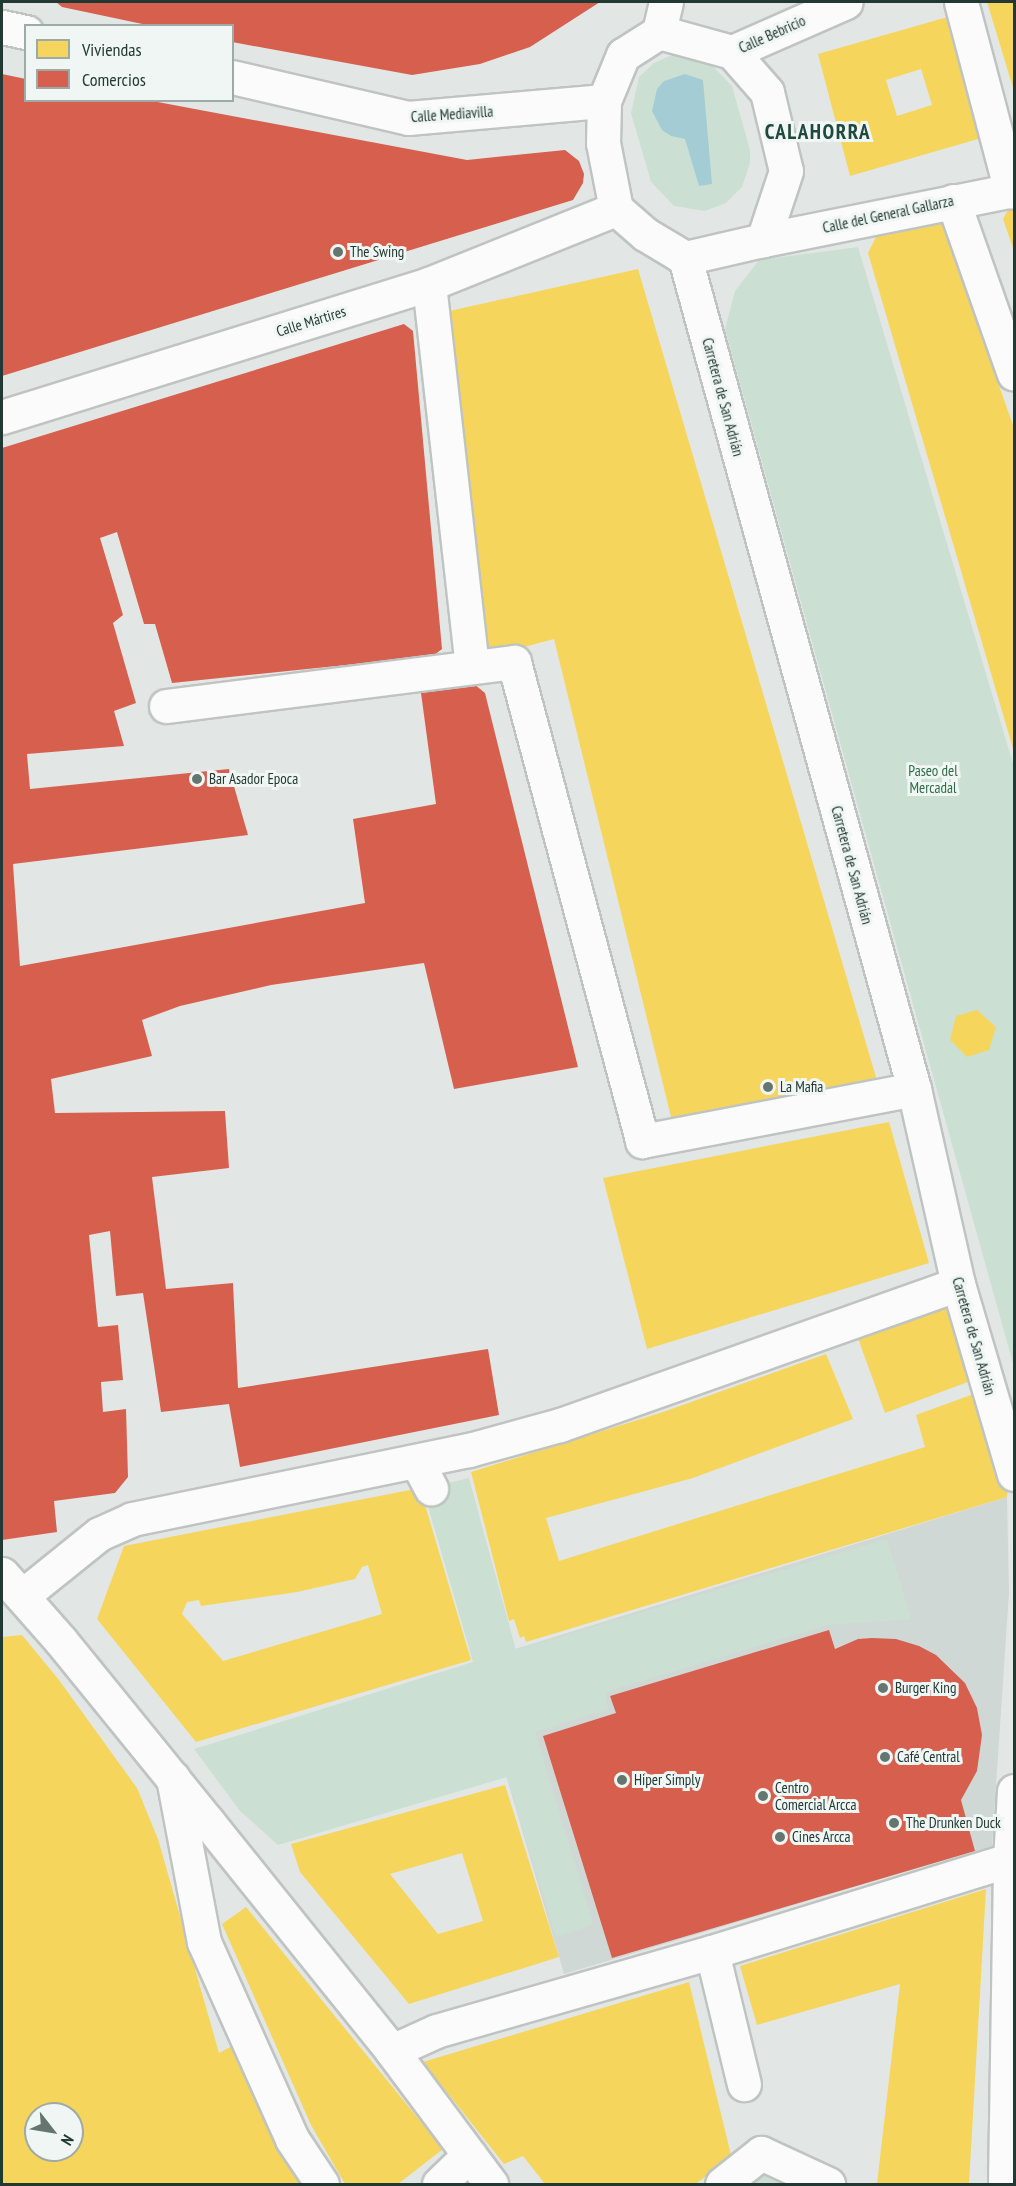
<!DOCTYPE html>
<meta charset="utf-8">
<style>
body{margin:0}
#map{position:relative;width:1016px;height:2186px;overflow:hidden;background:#e2e7e5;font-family:"PT Sans Narrow",sans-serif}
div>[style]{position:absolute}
.built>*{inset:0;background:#d0d8d5}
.green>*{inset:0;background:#cbe0d2}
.water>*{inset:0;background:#a4ccd4}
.homes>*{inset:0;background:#f6d55c}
.shops>*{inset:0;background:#d6604d}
.roads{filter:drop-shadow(2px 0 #bfc4c2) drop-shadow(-2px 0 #bfc4c2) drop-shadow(0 2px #bfc4c2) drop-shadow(0 -2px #bfc4c2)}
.street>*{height:33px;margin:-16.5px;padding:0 16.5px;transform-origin:16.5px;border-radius:16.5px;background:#fbfbfb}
.secondary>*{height:33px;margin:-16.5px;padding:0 16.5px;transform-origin:16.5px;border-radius:16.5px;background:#fbfbfb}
.dots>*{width:16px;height:16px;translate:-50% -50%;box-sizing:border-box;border:3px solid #f0f6f3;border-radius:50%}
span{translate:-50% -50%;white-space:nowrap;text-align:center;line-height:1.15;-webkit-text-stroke:6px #f0f6f3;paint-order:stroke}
.street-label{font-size:15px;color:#223933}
.poi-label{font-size:15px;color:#223933}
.left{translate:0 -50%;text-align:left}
.park-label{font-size:15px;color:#2e6d47}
.district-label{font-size:21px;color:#1f493f;font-weight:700;letter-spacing:1.5px}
.frame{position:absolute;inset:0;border:3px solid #223933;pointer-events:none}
.legend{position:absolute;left:24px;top:24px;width:210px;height:78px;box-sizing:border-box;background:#f0f6f3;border:2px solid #9eaaa6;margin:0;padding:8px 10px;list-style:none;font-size:18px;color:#223933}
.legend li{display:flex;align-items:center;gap:12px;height:30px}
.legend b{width:30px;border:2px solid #9eaaa6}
.north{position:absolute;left:24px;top:2102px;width:60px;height:60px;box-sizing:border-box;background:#f0f6f3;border:2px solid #9eaaa6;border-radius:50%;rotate:121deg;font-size:16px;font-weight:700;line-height:24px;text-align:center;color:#223933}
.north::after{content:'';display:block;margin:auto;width:21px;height:27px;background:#657671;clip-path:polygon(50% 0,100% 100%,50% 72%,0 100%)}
</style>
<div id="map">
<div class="built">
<i style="clip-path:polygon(1007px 1497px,1009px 1593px,992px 1846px,564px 1974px,473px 1662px)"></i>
</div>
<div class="green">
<i style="clip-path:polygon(690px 54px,707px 60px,732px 86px,750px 150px,750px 163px,742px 187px,726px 203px,705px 211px,674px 206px,651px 182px,631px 113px,639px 77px,654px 63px,672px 55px)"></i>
<i style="clip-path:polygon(858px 247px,1014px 767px,1014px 1367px,725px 329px,735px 291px,759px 260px)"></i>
<i style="clip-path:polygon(469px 1478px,516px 1650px,887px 1539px,911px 1619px,827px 1625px,605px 1692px,608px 1709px,535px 1732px,593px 1924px,556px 1937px,507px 1777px,278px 1845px,240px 1811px,194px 1749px,473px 1662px,423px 1489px)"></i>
<i style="clip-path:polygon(765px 2173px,796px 2184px,747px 2184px)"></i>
</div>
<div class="water">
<i style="clip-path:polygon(685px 74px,703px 80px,712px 184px,699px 186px,685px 139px,671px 136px,662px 130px,652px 111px,657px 89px,664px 81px)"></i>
</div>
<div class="homes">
<i style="clip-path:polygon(987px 2px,1014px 2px,1014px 91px)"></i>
<i style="clip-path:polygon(evenodd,951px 16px,985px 137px,850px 176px,818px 54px,951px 16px,921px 69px,932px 105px,897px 116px,886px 80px,921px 69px)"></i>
<i style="clip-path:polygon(1014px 199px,1014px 251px,1003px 219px)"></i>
<i style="clip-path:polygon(940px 218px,1014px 428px,1014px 752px,868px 253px,881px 227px)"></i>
<i style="clip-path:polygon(638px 269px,878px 1084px,673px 1125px,554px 639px,524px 647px,481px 651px,449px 311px)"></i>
<i style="clip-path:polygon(977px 1010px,996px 1027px,989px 1050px,967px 1057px,950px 1040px,956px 1016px)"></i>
<i style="clip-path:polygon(889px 1122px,929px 1263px,647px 1349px,603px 1178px)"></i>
<i style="clip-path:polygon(949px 1294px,973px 1380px,885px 1413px,855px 1330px)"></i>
<i style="clip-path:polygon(826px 1354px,853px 1419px,693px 1478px,546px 1518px,559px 1561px,925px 1447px,916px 1415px,971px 1395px,981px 1395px,987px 1401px,1008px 1489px,1007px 1497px,526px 1642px,524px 1636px,520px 1638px,514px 1619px,509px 1621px,471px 1472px,663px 1412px)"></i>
<i style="clip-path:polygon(evenodd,420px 1488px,471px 1660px,196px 1742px,97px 1619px,124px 1546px,420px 1488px,368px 1565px,382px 1614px,223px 1661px,182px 1614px,187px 1602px,199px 1600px,201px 1606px,297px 1592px,355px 1579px,362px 1567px,368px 1565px)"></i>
<i style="clip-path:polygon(evenodd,22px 1635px,59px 1680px,137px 1788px,158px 1839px,219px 2053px,234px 2045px,306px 2184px,2px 2184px,2px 1637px,22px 1635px,36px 2114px,72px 2114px,72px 2150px,36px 2150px,36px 2114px)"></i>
<i style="clip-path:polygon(evenodd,505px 1785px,559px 1957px,409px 2004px,300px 1872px,291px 1844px,505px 1785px,462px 1853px,483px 1921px,438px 1934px,390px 1874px,462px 1853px)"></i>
<i style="clip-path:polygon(986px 1889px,969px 2184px,877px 2184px,900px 1984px,757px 2025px,740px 1966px)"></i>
<i style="clip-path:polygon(246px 1907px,443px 2149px,398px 2184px,345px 2184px,311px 2125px,222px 1924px)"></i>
<i style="clip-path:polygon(689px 1982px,731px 2155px,723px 2165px,695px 2184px,545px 2184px,523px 2156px,504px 2164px,423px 2062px)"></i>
</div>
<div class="shops">
<i style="clip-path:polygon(56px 2px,600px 2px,530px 47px,480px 64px,412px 75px,232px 42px,232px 26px,152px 26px,62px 7px)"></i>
<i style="clip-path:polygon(2px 74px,26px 79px,26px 100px,147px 100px,467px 160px,565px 150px,579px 161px,584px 174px,583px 183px,573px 200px,2px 376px)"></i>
<i style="clip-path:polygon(404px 324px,413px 331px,442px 649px,433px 656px,172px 683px,155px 624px,144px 624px,117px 532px,100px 538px,123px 615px,113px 623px,136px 703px,114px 711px,124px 746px,27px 754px,30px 789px,229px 769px,248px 835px,13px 864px,20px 966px,365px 903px,353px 819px,436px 804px,421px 693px,474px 684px,485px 693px,578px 1067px,454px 1089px,424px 963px,271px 985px,180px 1006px,142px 1020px,152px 1056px,51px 1079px,55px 1113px,225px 1111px,229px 1168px,152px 1177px,166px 1289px,233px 1283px,238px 1388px,488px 1349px,499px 1415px,240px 1467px,229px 1404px,161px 1412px,143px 1293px,116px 1296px,110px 1231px,89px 1235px,98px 1327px,118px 1325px,123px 1380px,101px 1382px,103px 1412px,126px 1409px,128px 1477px,115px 1493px,54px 1501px,57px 1532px,2px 1540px,2px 448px)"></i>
<i style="clip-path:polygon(829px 1630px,835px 1649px,858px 1639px,872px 1638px,896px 1639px,919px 1646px,936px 1655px,965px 1683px,977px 1708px,982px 1735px,977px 1771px,961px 1800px,975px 1851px,612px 1958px,543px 1736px,616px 1713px,610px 1696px)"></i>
</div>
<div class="roads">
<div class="street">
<i style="left:961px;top:2px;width:196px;rotate:75.2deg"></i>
<i style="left:953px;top:201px;width:183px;rotate:70.6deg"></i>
<i style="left:429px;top:284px;width:384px;rotate:83.6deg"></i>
<i style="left:166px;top:706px;width:351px;rotate:-7.2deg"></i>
<i style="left:514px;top:662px;width:496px;rotate:75deg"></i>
<i style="left:642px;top:1141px;width:277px;rotate:-10.8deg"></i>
<i style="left:417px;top:1462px;width:30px;rotate:62deg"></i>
<i style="left:22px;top:1596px;width:99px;rotate:-38.8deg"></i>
<i style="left:99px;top:1534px;width:36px;rotate:-24deg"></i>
<i style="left:132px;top:1519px;width:344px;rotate:-11.6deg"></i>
<i style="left:469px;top:1450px;width:94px;rotate:-15.4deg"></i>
<i style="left:560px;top:1425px;width:422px;rotate:-19.5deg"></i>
<i style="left:173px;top:1778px;width:167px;rotate:79.3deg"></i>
<i style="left:204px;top:1942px;width:216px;rotate:65.9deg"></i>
<i style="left:292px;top:2139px;width:54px;rotate:56.3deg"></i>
<i style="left:712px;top:1952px;width:136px;rotate:76.4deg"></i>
<i style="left:392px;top:2051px;width:48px;rotate:-24.4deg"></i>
<i style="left:436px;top:2031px;width:287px;rotate:-16deg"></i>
<i style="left:712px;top:1952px;width:312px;rotate:-17.2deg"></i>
<i style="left:439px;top:2184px;width:42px;rotate:-44deg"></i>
<i style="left:722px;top:2184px;width:50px;rotate:-38.5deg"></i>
<i style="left:761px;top:2153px;width:74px;rotate:24.8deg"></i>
</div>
<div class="secondary">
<i style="left:2px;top:27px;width:25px;rotate:12deg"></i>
<i style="left:659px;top:32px;width:76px;rotate:15.3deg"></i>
<i style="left:732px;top:52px;width:53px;rotate:48.8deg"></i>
<i style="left:767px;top:92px;width:81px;rotate:76.5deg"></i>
<i style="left:786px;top:171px;width:73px;rotate:108.4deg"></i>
<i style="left:763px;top:240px;width:80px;rotate:167deg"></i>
<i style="left:685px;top:258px;width:47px;rotate:-149deg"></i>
<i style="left:645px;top:234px;width:38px;rotate:-139deg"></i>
<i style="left:616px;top:209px;width:67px;rotate:-101.1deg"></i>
<i style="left:603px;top:143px;width:42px;rotate:-88.6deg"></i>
<i style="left:604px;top:101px;width:50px;rotate:-67.6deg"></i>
<i style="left:623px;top:55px;width:43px;rotate:-32.6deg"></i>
<i style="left:659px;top:32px;width:31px;rotate:-77deg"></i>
<i style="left:732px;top:52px;width:124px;rotate:-23.7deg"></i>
<i style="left:232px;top:77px;width:181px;rotate:13.1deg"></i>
<i style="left:408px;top:118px;width:197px;rotate:-5deg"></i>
<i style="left:763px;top:240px;width:256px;rotate:-11.3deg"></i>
<i style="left:685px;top:258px;width:862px;rotate:74.59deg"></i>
<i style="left:914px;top:1089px;width:200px;rotate:77.3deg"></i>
<i style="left:958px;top:1284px;width:198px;rotate:73.6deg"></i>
<i style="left:2px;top:417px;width:447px;rotate:-17.3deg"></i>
<i style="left:429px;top:284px;width:201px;rotate:-21.9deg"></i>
<i style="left:2px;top:1574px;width:89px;rotate:48.6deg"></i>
<i style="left:61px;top:1641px;width:233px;rotate:50.9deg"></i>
<i style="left:208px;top:1822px;width:294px;rotate:51.2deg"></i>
<i style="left:392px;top:2051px;width:166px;rotate:53.3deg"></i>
<i style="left:1005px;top:2184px;width:324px;rotate:-89.1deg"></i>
<i style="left:1010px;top:1860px;width:69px;rotate:-86.7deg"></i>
</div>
</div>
<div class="dots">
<i style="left:338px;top:252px;background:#657671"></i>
<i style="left:197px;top:779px;background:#657671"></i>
<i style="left:768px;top:1087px;background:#657671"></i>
<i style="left:883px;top:1688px;background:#657671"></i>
<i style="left:885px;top:1757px;background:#657671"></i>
<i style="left:622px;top:1780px;background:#657671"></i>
<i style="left:763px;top:1796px;background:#657671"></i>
<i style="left:894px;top:1823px;background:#657671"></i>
<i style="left:780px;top:1837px;background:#657671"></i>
</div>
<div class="street-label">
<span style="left:772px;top:34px;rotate:-24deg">Calle Bebricio</span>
<span style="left:452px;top:114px;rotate:-4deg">Calle Mediavilla</span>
<span style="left:888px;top:214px;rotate:-12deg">Calle del General Gallarza</span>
<span style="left:311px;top:321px;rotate:-17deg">Calle Mártires</span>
<span style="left:723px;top:397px;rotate:75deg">Carretera de San Adrián</span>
<span style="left:852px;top:865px;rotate:75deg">Carretera de San Adrián</span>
<span style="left:974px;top:1336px;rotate:74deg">Carretera de San Adrián</span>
</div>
<div class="poi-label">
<span class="left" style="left:350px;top:252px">The Swing</span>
<span class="left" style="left:209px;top:779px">Bar Asador Epoca</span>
<span class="left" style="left:780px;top:1087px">La Mafia</span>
<span class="left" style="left:895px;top:1688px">Burger King</span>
<span class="left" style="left:897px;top:1757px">Café Central</span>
<span class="left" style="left:634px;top:1780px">Hiper Simply</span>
<span class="left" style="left:775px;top:1796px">Centro<br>Comercial Arcca</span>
<span class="left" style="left:906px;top:1823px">The Drunken Duck</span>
<span class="left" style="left:792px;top:1837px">Cines Arcca</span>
</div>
<div class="park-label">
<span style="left:933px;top:779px">Paseo del<br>Mercadal</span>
</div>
<div class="district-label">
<span style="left:818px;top:132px">CALAHORRA</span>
</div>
<div class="frame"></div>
<ul class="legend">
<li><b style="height:16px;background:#f6d55c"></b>Viviendas</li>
<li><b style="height:16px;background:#d6604d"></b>Comercios</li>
</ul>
<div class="north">N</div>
</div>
